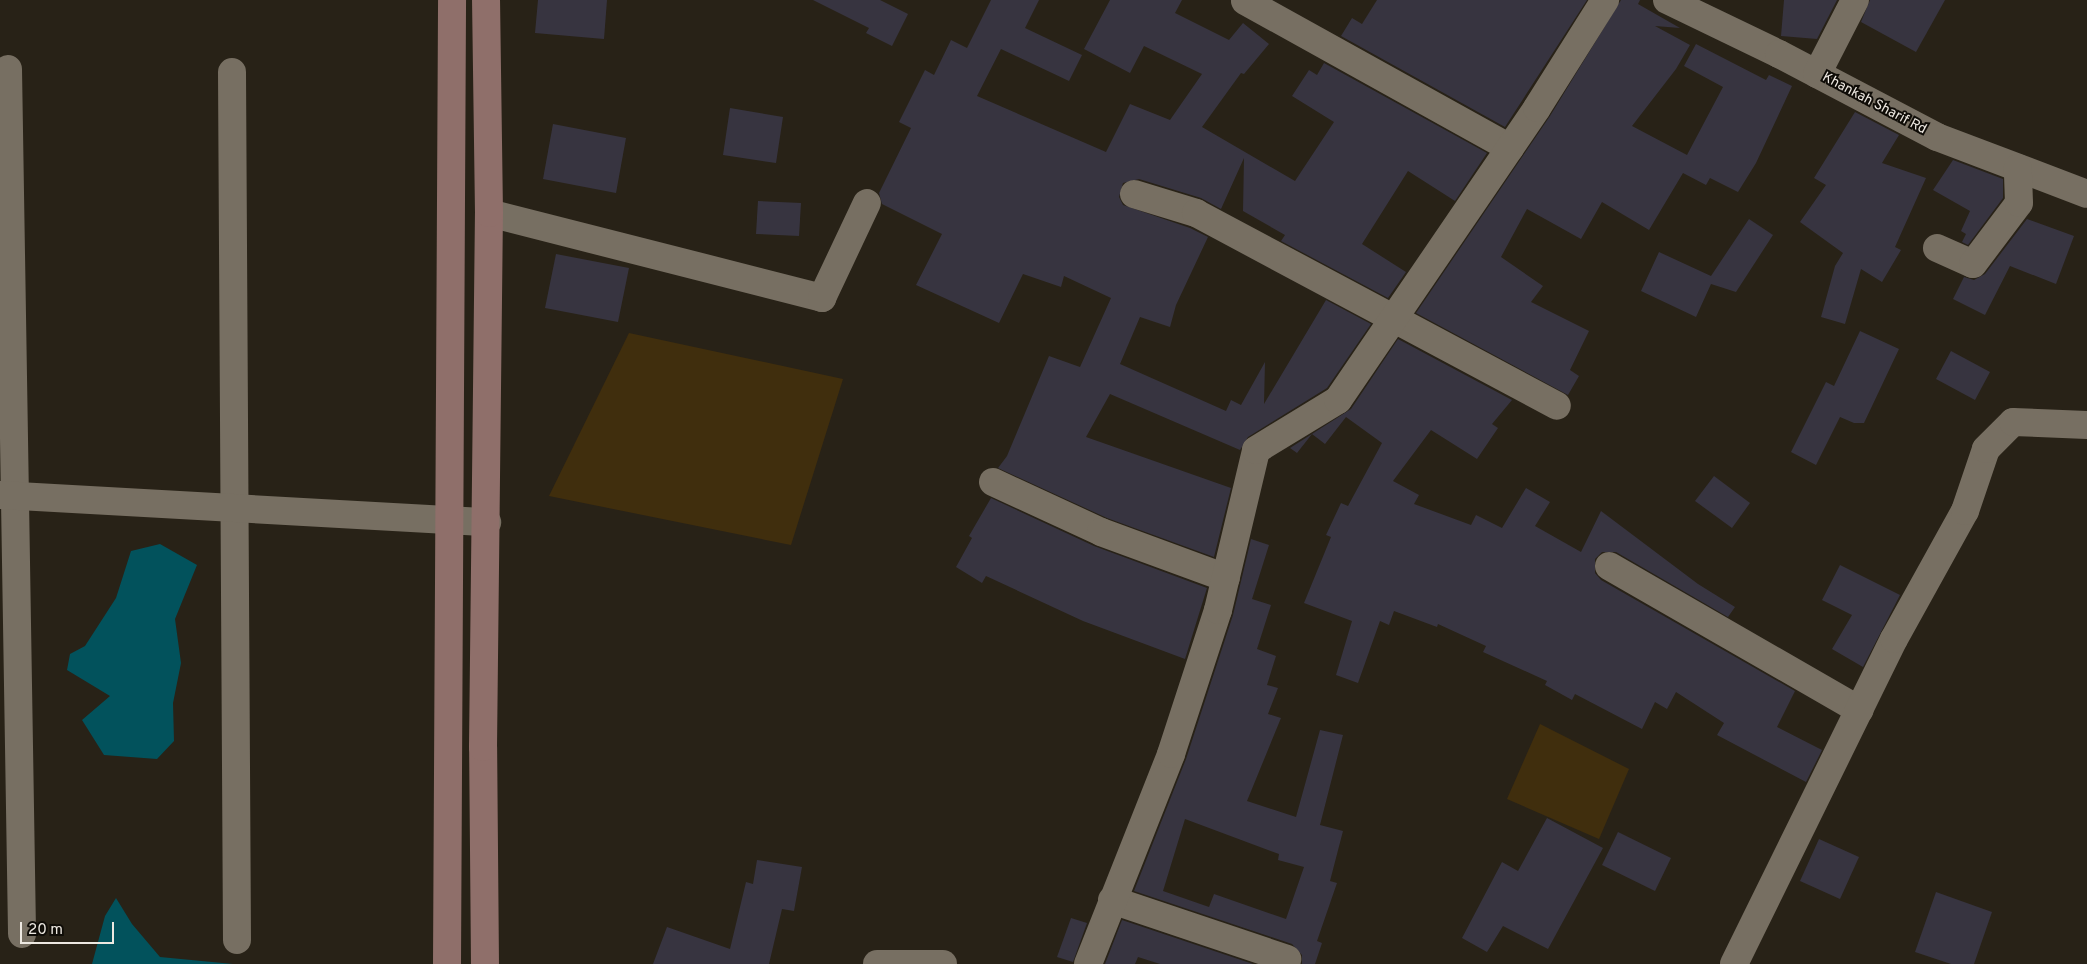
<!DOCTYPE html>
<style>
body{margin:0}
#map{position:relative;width:2087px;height:964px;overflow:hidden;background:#282217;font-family:Overpass,sans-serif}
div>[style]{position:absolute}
.green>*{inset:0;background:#402e0d}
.water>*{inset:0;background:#02525c}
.building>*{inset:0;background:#373440}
.street>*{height:28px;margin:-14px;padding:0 14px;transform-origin:14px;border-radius:14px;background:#776f62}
.secondary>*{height:28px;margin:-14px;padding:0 14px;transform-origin:14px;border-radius:14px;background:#8f6f6a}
span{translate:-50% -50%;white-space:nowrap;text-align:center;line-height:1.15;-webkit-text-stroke:4px #0f0c07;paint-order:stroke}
.street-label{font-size:14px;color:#ede8e1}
.scale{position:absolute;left:20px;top:922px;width:94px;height:22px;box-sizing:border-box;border:2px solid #ede8e1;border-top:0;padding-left:6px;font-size:15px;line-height:18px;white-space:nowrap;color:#ede8e1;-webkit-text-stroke:4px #0f0c07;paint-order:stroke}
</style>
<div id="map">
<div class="green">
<i style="clip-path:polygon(629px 333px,843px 379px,791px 545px,549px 496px)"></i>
<i style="clip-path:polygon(1540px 724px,1629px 769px,1599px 839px,1507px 799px)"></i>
</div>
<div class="water">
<i style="clip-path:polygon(160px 544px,197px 565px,175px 619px,181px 663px,173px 703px,174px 741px,157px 759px,104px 755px,82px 720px,110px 696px,67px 670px,70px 654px,85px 646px,116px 598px,131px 551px)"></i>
<i style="clip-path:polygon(116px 898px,132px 924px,160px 957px,233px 964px,92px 964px,105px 916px)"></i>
</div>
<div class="building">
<i style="clip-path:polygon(538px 0,607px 0,604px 39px,535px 33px)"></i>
<i style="clip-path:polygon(813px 0,880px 0,908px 14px,892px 46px,866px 33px,869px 28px)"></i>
<i style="clip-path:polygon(991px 0,1039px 0,1025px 28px,1082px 55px,1069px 81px,1001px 49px,977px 96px,1106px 152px,1130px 104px,1170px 120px,1202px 74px,1144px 46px,1130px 73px,1084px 49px,1110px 0,1182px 0,1175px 13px,1229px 40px,1243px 23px,1269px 44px,1244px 74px,1241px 73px,1202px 127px,1295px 181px,1334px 122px,1292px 96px,1309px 70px,1317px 75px,1324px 63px,1487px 153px,1455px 201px,1408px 171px,1362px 244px,1406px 272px,1388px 298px,1281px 241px,1285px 235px,1243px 211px,1244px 158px,1221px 209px,1201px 198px,1139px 179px,1123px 183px,1119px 197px,1123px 205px,1190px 228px,1208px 237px,1176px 305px,1170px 327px,1140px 317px,1120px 364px,1226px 411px,1231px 400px,1241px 405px,1265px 362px,1264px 404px,1326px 300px,1371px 324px,1327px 388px,1248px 437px,1240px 450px,1110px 394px,1086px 437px,1231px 488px,1214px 557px,1107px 518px,998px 468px,1007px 456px,1049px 356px,1080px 367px,1111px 298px,1064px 276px,1061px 287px,1023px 274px,999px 323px,916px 285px,942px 234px,882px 204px,879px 193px,911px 128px,899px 122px,925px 70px,934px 75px,951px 40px,967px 48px)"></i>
<i style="clip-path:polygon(1377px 0,1587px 0,1505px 127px,1341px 36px,1352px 18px,1362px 24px)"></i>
<i style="clip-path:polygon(1621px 0,1640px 0,1638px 4px,1680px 28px,1655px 26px,1690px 45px,1676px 69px,1632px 126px,1687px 155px,1723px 87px,1684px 66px,1696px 44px,1766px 80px,1769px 75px,1792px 86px,1756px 163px,1738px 192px,1710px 178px,1706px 185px,1683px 173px,1649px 230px,1602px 202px,1581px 239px,1527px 209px,1501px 257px,1543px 286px,1531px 302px,1589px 331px,1570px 370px,1579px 376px,1568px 395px,1416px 313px,1550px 116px)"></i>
<i style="clip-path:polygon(1784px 0,1837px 0,1817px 39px,1781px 36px)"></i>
<i style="clip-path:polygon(1870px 0,1945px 0,1916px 52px,1861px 22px)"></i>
<i style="clip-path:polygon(730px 108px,783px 117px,776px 163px,723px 155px)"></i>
<i style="clip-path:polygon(1855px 112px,1899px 135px,1882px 163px,1926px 178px,1895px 247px,1901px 250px,1882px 282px,1861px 269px,1845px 324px,1821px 317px,1835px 266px,1843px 253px,1800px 222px,1826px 185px,1814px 178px)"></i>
<i style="clip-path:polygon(553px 124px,626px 138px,616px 193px,543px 179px)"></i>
<i style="clip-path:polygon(1953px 160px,2003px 179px,2003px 198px,1968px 245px,1962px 242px,1966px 234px,1961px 231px,1970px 211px,1933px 190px)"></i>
<i style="clip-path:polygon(758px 201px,801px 203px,799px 236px,756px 234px)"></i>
<i style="clip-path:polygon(1749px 219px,1773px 235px,1736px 292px,1711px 284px,1696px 317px,1641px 291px,1659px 252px,1711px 276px)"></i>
<i style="clip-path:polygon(2027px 219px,2074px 236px,2056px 284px,2010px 266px,1985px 315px,1953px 299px,1964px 277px,1974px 280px,1985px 274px)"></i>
<i style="clip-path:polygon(556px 254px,629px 268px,618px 322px,545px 308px)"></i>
<i style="clip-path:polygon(1860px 331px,1899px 349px,1864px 423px,1854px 423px,1840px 417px,1816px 465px,1791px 452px,1826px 382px,1834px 386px)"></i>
<i style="clip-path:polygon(1398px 339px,1512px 400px,1492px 424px,1498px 428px,1477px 459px,1431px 430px,1393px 481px,1419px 495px,1414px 504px,1471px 525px,1476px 515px,1502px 528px,1526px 488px,1550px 502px,1535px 526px,1581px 552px,1601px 511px,1698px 584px,1735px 607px,1728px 617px,1616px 552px,1602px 552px,1595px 559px,1595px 573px,1601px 580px,1795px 691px,1777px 727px,1822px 750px,1806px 782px,1717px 735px,1724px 723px,1676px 692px,1667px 709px,1655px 702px,1642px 729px,1575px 694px,1572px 700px,1545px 685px,1547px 681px,1483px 652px,1486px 646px,1438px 624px,1437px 627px,1394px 611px,1389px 625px,1380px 621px,1358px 683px,1336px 675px,1352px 621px,1304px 603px,1331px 537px,1326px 535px,1341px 503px,1348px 506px,1382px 443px,1346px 417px,1325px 444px,1312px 434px,1297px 453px,1290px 448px,1351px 409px)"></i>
<i style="clip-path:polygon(1951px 351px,1990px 372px,1975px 400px,1936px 379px)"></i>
<i style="clip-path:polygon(1714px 476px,1750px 503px,1732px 528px,1695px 501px)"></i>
<i style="clip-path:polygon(991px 498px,1094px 546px,1207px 588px,1185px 659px,1083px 621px,986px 576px,982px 583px,956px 567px,972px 538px,969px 536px)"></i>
<i style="clip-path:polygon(evenodd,1251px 539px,1269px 545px,1252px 599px,1271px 605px,1257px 649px,1276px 656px,1267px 685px,1278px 688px,1268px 714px,1281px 718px,1247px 801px,1296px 817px,1320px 730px,1343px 735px,1320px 825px,1343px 831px,1330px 881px,1337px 883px,1317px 941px,1322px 943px,1315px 964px,1302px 964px,1302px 955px,1292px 944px,1134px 891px,1186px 759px,1233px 615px,1251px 539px,1185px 819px,1279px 854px,1278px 860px,1304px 867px,1286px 919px,1214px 894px,1209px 907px,1163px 891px,1185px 819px)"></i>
<i style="clip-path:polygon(1840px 565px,1900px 595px,1863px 667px,1832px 649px,1852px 615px,1822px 600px)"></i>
<i style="clip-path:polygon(1547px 818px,1603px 848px,1548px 949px,1503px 926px,1487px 952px,1462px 938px,1502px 862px,1518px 871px)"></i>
<i style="clip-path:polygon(1618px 832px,1671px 858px,1655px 891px,1602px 865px)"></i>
<i style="clip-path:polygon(1819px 839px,1859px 857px,1840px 899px,1800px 881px)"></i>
<i style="clip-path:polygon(757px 860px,802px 867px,794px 911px,782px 909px,769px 964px,653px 964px,667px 927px,730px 949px,746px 882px,753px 884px)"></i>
<i style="clip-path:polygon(1936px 892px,1992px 912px,1974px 964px,1951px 964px,1915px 952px)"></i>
<i style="clip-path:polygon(1071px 918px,1087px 923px,1073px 962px,1057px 957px)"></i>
<i style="clip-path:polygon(1122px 920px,1253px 964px,1160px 964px,1138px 957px,1135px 964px,1105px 964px)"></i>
</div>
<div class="street">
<i style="left:1667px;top:0;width:124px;rotate:25.7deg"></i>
<i style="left:1779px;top:54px;width:178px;rotate:27.7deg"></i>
<i style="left:1937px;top:137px;width:160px;rotate:20.8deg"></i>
<i style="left:1245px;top:1px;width:303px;rotate:29deg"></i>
<i style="left:8px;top:69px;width:865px;rotate:89.07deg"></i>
<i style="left:232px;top:72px;width:868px;rotate:89.67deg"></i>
<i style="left:1817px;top:74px;width:83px;rotate:-62.8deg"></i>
<i style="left:1134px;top:194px;width:65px;rotate:17deg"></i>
<i style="left:1196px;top:213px;width:409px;rotate:28.1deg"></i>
<i style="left:489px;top:213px;width:344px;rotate:14.3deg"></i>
<i style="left:822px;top:298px;width:105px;rotate:-64.7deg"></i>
<i style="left:1937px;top:248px;width:39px;rotate:24deg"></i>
<i style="left:1973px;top:264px;width:76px;rotate:-53deg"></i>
<i style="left:2019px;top:203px;width:35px;rotate:-92deg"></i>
<i style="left:993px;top:482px;width:119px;rotate:24.8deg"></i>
<i style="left:1101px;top:532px;width:133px;rotate:20.2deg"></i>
<i style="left:0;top:495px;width:488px;rotate:3.2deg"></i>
<i style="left:1609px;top:566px;width:289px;rotate:29.9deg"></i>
<i style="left:1112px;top:900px;width:185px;rotate:18.6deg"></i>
<i style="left:877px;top:964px;width:66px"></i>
<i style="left:1088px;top:964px;width:226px;rotate:-68.4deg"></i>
<i style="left:1171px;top:754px;width:151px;rotate:-71.9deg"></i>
<i style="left:1218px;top:610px;width:164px;rotate:-76.6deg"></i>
<i style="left:1256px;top:450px;width:96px;rotate:-31.4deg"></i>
<i style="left:1338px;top:400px;width:353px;rotate:-55.7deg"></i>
<i style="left:1537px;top:108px;width:128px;rotate:-57.8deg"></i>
<i style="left:1734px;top:964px;width:362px;rotate:-63.8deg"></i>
<i style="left:1894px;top:639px;width:146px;rotate:-61deg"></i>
<i style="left:1965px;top:511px;width:65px;rotate:-71.3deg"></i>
<i style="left:1986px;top:449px;width:38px;rotate:-45deg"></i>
<i style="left:2013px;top:422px;width:74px;rotate:2.3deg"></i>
</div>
<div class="secondary">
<i style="left:447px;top:964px;width:964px;rotate:-89.7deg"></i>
<i style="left:485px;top:964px;width:217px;rotate:-90.5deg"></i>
<i style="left:483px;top:747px;width:534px;rotate:-89.36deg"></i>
<i style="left:489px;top:213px;width:213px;rotate:-90.8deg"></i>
</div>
<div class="street-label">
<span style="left:1874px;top:104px;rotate:28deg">Khankah Sharif Rd</span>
</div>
<div class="scale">20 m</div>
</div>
